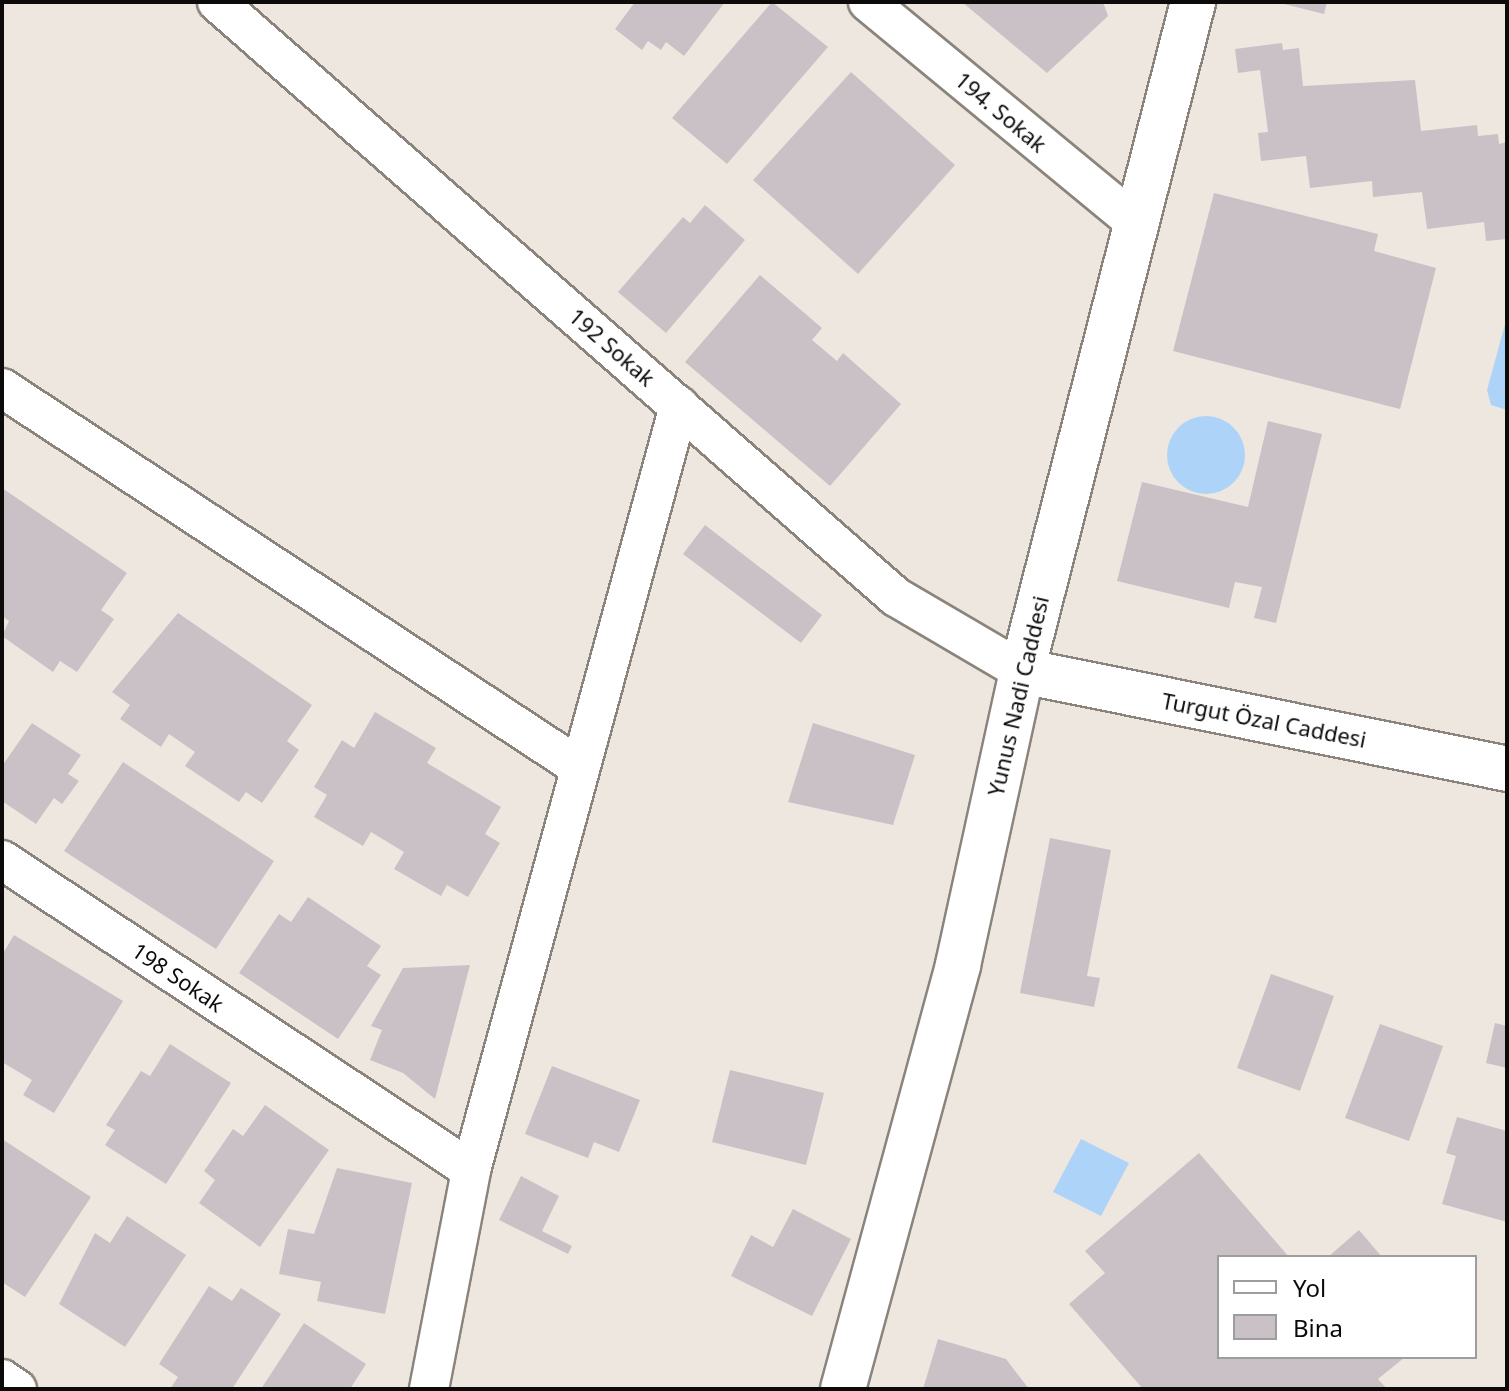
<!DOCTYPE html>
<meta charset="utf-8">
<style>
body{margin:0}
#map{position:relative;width:1509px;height:1391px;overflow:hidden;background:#eee7df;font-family:"Noto Sans",sans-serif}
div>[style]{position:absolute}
.water>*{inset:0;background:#aed3f9}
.round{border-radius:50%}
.building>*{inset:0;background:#cac1c7}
.roads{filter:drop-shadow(2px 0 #8a847c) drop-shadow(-2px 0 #8a847c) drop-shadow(0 2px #8a847c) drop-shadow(0 -2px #8a847c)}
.street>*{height:38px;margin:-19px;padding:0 19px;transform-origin:19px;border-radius:19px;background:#fff}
.secondary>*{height:44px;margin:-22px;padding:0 22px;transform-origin:22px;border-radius:22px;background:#fff}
span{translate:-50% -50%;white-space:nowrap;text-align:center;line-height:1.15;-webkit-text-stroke:7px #fff;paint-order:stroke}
.street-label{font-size:22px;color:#0d0b09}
.frame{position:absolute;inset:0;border:4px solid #0d0b09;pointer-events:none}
.legend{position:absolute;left:1217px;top:1255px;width:260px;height:104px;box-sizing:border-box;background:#fff;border:2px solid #9e9d9d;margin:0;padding:10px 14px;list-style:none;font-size:24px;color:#0d0b09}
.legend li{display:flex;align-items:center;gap:16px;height:40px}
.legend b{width:40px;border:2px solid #9e9d9d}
</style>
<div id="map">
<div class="water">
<i style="clip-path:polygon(1507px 317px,1507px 410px,1491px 405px,1487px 390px)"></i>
<i class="round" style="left:1167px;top:416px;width:78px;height:78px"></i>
<i style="clip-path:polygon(1081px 1139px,1129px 1163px,1101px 1216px,1053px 1192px)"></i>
</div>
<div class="building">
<i style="clip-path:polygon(635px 2px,725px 2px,684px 56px,666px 42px,661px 50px,648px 41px,642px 50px,615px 29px)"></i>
<i style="clip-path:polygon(772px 2px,828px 47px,727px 164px,672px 118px)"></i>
<i style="clip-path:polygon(962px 2px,1103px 2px,1108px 16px,1047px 73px)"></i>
<i style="clip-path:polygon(1276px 2px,1327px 2px,1324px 14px)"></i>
<i style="clip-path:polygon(1282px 43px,1283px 50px,1299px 48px,1303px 86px,1415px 80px,1421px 131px,1477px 125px,1478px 136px,1498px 134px,1499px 144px,1507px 142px,1507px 239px,1486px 241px,1484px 222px,1427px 229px,1422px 192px,1373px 197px,1372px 181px,1310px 188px,1306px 156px,1261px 161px,1258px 133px,1268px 132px,1260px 70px,1238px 73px,1235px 49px)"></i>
<i style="clip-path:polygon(851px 72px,955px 165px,858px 274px,753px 180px)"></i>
<i style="clip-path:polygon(1214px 193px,1378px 234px,1374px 251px,1436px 268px,1400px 409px,1173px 351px)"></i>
<i style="clip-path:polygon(705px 205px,745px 240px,666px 333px,618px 292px,683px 217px,690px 223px)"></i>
<i style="clip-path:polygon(760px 275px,822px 328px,812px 340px,837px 361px,843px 353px,901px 404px,830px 486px,685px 362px)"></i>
<i style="clip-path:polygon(1268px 421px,1322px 434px,1276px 623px,1254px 618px,1262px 587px,1235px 582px,1229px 608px,1117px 581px,1142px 482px,1248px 507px)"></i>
<i style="clip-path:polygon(2px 488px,127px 573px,101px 610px,114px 619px,77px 672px,60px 661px,53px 672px,2px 636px,9px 621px,2px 616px)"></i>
<i style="clip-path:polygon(705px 525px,822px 615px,801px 643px,683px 554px)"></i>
<i style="clip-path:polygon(178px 613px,312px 705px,287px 741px,299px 750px,262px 803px,246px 792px,239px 802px,185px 766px,195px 752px,169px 734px,161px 747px,120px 719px,130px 705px,112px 692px)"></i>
<i style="clip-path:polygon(375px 712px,436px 748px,427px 763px,501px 807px,485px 834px,500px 843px,468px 897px,447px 885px,441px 896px,394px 869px,404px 852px,371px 832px,363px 846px,314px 817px,327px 795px,314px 787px,342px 740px,354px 748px)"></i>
<i style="clip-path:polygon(32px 723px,81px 755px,68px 774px,79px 781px,62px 804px,54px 798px,36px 824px,2px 801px,2px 766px)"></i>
<i style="clip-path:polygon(813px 723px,915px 755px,893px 825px,788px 802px)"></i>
<i style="clip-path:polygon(123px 762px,274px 861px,216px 949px,64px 851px)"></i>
<i style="clip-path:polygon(1050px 838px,1111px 850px,1087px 976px,1100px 978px,1094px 1007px,1020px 993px)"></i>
<i style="clip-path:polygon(308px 897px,381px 946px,367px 966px,381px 975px,338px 1039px,239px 973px,279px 914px,291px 922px)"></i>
<i style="clip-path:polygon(14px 935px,123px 1001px,54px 1113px,23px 1095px,32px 1080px,2px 1062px,2px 955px)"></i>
<i style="clip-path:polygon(470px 965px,435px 1099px,403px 1073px,370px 1060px,382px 1030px,371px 1026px,403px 968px)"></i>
<i style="clip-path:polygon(1271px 974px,1334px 996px,1300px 1091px,1237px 1068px)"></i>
<i style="clip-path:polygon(1495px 1023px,1507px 1026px,1507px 1068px,1486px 1063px)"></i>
<i style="clip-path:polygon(1380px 1024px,1443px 1046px,1409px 1141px,1345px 1118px)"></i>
<i style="clip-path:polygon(170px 1044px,231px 1083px,166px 1184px,105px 1145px,115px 1130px,106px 1125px,141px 1071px,150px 1076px)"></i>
<i style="clip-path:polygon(552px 1066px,640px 1100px,619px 1152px,594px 1142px,588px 1158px,525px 1134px)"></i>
<i style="clip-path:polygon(730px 1070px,824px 1093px,806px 1165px,712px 1142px)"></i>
<i style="clip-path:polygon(265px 1105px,329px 1150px,260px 1247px,199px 1203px,215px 1180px,204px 1171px,233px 1129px,243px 1136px)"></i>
<i style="clip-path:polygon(1457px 1117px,1507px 1131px,1507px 1222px,1442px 1204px,1456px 1156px,1446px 1153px)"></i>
<i style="clip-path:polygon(2px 1139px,91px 1197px,25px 1297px,2px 1282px)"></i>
<i style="clip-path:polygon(1199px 1153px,1289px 1257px,1219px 1257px,1219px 1357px,1405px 1357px,1378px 1379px,1387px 1389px,1143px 1389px,1069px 1304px,1105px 1273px,1085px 1251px)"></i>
<i style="clip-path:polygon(337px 1168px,412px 1183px,385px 1314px,317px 1301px,321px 1282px,279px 1274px,288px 1229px,314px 1234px)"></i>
<i style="clip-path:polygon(521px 1176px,559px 1196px,542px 1231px,572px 1246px,568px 1254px,499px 1220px)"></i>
<i style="clip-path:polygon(793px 1209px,851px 1239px,812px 1316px,731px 1276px,751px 1235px,773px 1247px)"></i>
<i style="clip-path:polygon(127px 1216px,186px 1255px,125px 1347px,59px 1304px,95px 1233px,110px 1243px)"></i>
<i style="clip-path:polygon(1359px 1230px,1382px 1257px,1328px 1257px)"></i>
<i style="clip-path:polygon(209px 1286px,232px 1301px,241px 1288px,281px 1314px,232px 1389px,170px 1389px,178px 1377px,159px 1364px)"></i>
<i style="clip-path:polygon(304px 1323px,366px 1364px,350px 1389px,261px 1389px)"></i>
<i style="clip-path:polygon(938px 1339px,1006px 1359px,1029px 1389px,923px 1389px)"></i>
</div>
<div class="roads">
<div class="street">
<i style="left:217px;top:2px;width:903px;rotate:41.23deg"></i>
<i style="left:896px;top:597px;width:146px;rotate:30.4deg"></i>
<i style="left:868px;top:2px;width:345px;rotate:39.5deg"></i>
<i style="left:2px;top:388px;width:690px;rotate:33.3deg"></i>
<i style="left:2px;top:860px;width:562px;rotate:33.46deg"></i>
<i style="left:2px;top:1379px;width:18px;rotate:34deg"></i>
<i style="left:429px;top:1389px;width:223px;rotate:-79.1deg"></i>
<i style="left:471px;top:1170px;width:792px;rotate:-74.77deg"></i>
</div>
<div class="secondary">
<i style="left:1022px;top:671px;width:495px;rotate:11.4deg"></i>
<i style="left:843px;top:1389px;width:439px;rotate:-74.8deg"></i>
<i style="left:958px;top:965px;width:301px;rotate:-77.7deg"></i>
<i style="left:1022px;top:671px;width:691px;rotate:-75.66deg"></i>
</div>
</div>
<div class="street-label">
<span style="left:1001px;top:112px;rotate:40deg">194. Sokak</span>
<span style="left:612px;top:347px;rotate:41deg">192 Sokak</span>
<span style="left:1018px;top:696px;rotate:-77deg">Yunus Nadi Caddesi</span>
<span style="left:1264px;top:720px;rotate:11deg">Turgut Özal Caddesi</span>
<span style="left:178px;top:977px;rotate:34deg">198 Sokak</span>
</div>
<div class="frame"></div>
<ul class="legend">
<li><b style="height:10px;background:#fff"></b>Yol</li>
<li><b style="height:22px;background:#cac1c7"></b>Bina</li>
</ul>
</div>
